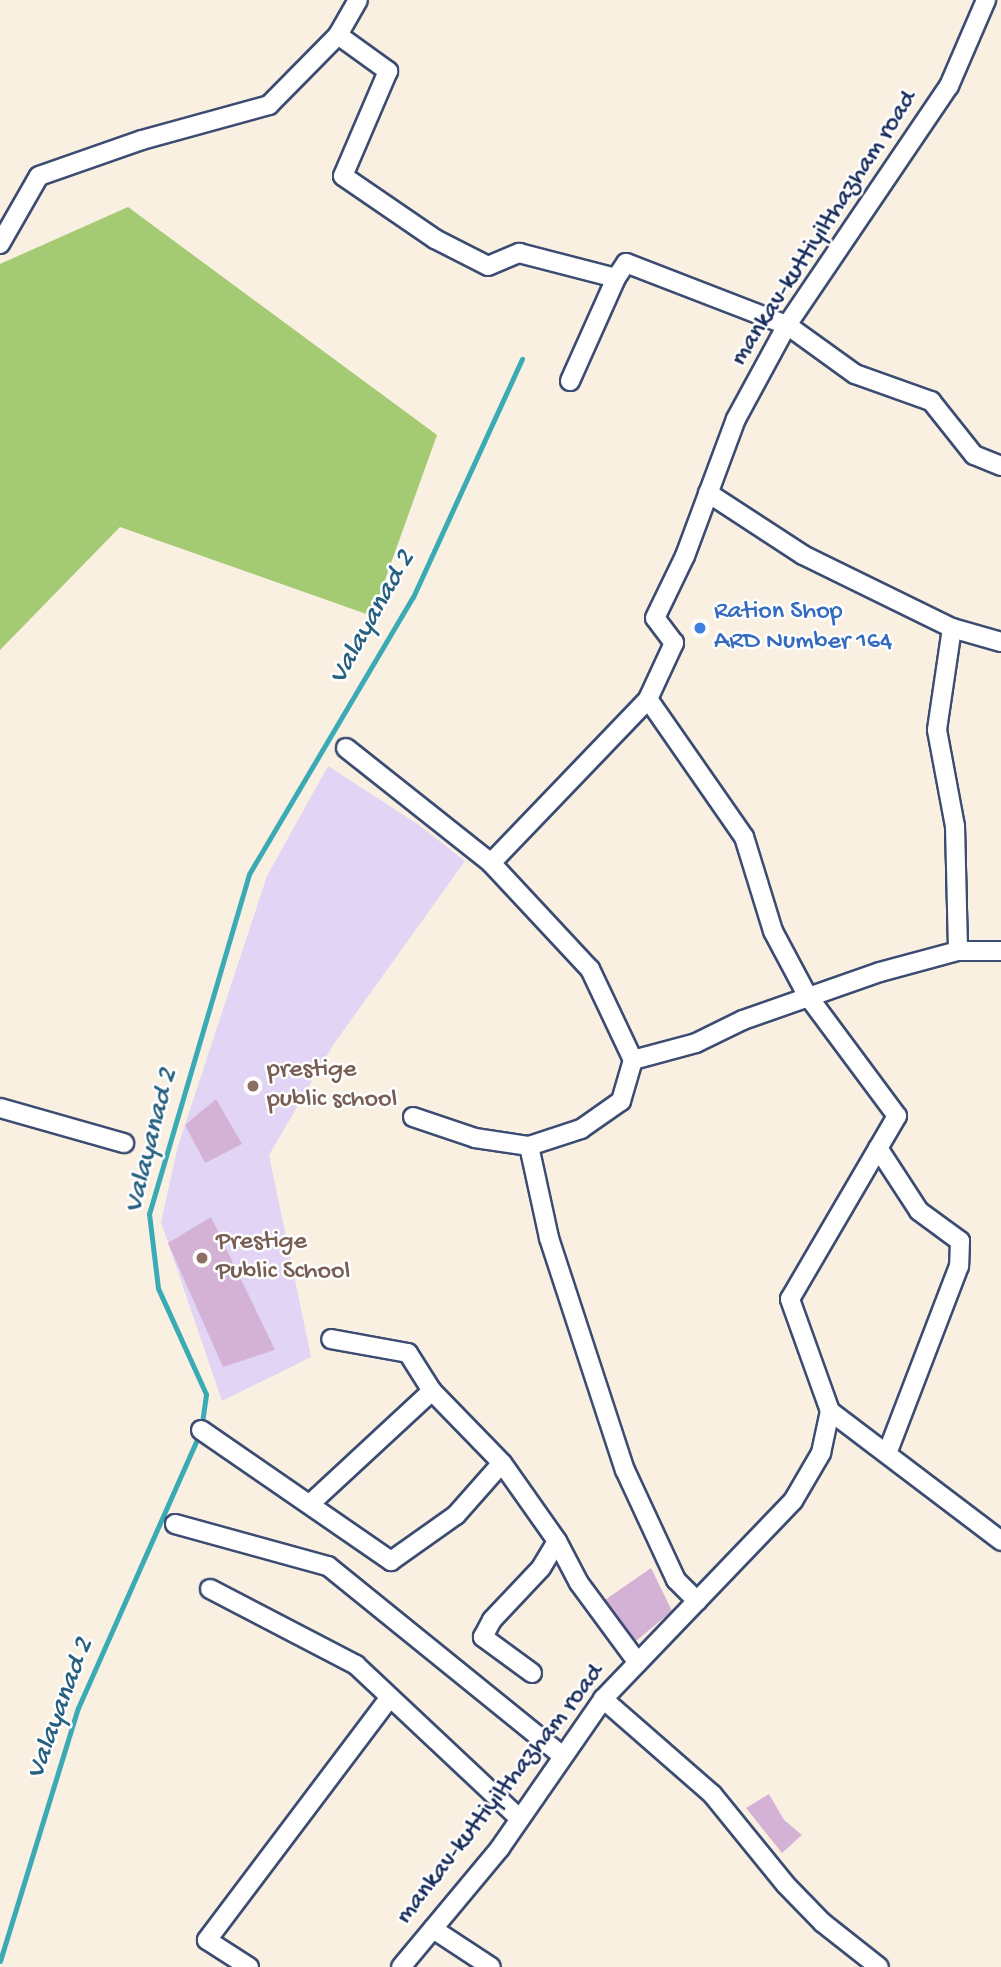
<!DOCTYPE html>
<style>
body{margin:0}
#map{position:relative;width:1001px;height:1967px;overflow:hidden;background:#f9f0e2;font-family:"Gochi Hand",sans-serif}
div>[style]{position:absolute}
.built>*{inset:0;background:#e1d4f4}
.green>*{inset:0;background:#a5ca74}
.stream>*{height:5px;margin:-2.5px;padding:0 2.5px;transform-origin:2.5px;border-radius:2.5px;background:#3aabb5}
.building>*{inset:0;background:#d3b2d6}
.roads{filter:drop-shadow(2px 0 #3c4c72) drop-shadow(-2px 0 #3c4c72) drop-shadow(0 2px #3c4c72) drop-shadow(0 -2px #3c4c72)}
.minor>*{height:18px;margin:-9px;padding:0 9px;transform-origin:9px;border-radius:9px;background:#fff}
.dots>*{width:19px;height:19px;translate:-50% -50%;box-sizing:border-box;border:4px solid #fff;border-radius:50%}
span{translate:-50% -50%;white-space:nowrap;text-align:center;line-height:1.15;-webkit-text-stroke:5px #fff;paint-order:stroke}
.street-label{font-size:26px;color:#1b2f5e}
.shop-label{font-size:26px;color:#366cbe}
.left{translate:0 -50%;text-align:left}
.education-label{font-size:26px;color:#785e54}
.water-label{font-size:28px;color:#276181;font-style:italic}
</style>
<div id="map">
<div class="built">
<i style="clip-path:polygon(328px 766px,419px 825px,465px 861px,333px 1045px,269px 1155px,311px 1357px,222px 1401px,161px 1222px,178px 1146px,267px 876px)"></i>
</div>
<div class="green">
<i style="clip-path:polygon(128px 207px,437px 435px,372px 616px,120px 527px,0 650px,0 264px)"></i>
</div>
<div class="stream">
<i style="left:0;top:1961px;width:265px;rotate:-72.9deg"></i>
<i style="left:78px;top:1708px;width:304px;rotate:-66.1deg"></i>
<i style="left:201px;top:1430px;width:36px;rotate:-82deg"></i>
<i style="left:206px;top:1394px;width:116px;rotate:-114.4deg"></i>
<i style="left:158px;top:1288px;width:75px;rotate:-96.9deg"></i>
<i style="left:149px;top:1214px;width:354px;rotate:-73.6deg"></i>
<i style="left:249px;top:874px;width:322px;rotate:-59.4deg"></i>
<i style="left:413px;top:597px;width:262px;rotate:-65.4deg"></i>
</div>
<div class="building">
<i style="clip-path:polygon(216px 1099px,242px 1144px,205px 1163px,185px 1125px)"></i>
<i style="clip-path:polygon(211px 1217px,275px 1350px,223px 1367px,168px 1243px)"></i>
<i style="clip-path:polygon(651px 1568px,672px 1611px,636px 1641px,605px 1600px)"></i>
<i style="clip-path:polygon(769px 1794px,784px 1820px,802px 1835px,782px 1853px,746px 1808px)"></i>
</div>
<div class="roads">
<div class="minor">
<i style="left:338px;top:35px;width:40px;rotate:-60.3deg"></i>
<i style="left:0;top:244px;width:78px;rotate:-60.2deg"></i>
<i style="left:39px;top:176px;width:109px;rotate:-19.3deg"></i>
<i style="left:142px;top:140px;width:132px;rotate:-15.4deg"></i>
<i style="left:269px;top:105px;width:98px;rotate:-45.4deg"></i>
<i style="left:338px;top:35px;width:62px;rotate:35.8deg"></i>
<i style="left:388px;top:71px;width:114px;rotate:113.2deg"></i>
<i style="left:343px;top:176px;width:112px;rotate:34.4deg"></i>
<i style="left:435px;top:239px;width:59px;rotate:27deg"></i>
<i style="left:488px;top:266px;width:34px;rotate:-23deg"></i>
<i style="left:519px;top:253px;width:100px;rotate:14.5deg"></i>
<i style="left:616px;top:278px;width:18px;rotate:-56deg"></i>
<i style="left:626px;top:263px;width:173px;rotate:21.1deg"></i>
<i style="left:787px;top:325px;width:84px;rotate:35.8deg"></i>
<i style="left:855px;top:374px;width:81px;rotate:19.6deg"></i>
<i style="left:931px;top:401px;width:69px;rotate:51.5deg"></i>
<i style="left:974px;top:455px;width:29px;rotate:22deg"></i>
<i style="left:570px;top:381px;width:113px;rotate:-65.9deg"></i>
<i style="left:708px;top:493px;width:113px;rotate:33.1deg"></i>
<i style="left:803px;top:555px;width:166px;rotate:26.1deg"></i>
<i style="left:952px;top:628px;width:51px;rotate:15.9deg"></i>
<i style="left:952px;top:628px;width:103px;rotate:98.4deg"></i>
<i style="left:937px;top:730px;width:98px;rotate:79.4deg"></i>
<i style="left:955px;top:826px;width:125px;rotate:88.6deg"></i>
<i style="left:346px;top:748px;width:185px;rotate:38.4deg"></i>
<i style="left:491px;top:863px;width:145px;rotate:47deg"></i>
<i style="left:590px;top:969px;width:101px;rotate:64.7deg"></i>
<i style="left:491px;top:863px;width:227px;rotate:-46.2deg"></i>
<i style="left:0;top:1108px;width:129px;rotate:15.8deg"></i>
<i style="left:413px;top:1117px;width:65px;rotate:18.7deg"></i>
<i style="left:475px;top:1138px;width:55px;rotate:8.4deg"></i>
<i style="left:529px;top:1146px;width:55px;rotate:-18.1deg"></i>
<i style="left:581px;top:1129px;width:49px;rotate:-35deg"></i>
<i style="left:621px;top:1101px;width:43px;rotate:-73.7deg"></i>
<i style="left:633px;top:1060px;width:65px;rotate:-15.1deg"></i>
<i style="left:696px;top:1043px;width:52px;rotate:-26.1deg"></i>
<i style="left:743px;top:1020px;width:145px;rotate:-19.3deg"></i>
<i style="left:880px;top:972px;width:81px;rotate:-15.1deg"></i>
<i style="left:958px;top:951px;width:43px"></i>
<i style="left:529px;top:1146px;width:94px;rotate:77.7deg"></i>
<i style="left:549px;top:1238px;width:244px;rotate:71.9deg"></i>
<i style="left:625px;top:1470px;width:121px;rotate:65.1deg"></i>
<i style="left:676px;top:1580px;width:30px;rotate:45deg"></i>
<i style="left:878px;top:1148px;width:75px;rotate:56.9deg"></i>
<i style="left:919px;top:1211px;width:51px;rotate:36.2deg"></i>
<i style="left:960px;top:1241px;width:25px;rotate:92deg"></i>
<i style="left:959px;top:1266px;width:201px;rotate:111deg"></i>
<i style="left:830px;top:1411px;width:215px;rotate:37.2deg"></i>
<i style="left:201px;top:1430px;width:231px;rotate:34.6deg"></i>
<i style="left:391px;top:1561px;width:80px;rotate:-35.3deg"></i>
<i style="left:456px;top:1515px;width:69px;rotate:-48.5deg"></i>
<i style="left:502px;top:1463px;width:100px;rotate:-134.2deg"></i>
<i style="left:432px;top:1391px;width:45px;rotate:-122.3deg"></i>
<i style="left:408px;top:1353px;width:78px;rotate:-169.7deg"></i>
<i style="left:502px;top:1463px;width:95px;rotate:54.8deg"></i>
<i style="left:557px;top:1541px;width:47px;rotate:62.4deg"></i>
<i style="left:579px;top:1583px;width:99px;rotate:53.6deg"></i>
<i style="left:311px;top:1503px;width:165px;rotate:-42.8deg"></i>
<i style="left:175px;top:1524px;width:159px;rotate:15.4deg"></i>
<i style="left:328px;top:1566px;width:302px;rotate:39deg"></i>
<i style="left:210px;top:1589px;width:165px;rotate:27.5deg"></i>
<i style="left:356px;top:1665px;width:222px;rotate:43.2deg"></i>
<i style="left:532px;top:1673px;width:61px;rotate:-143.7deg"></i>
<i style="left:483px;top:1637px;width:19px;rotate:-62deg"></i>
<i style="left:492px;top:1620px;width:71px;rotate:-46.7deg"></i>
<i style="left:541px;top:1568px;width:31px;rotate:-59deg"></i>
<i style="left:603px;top:1699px;width:145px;rotate:41.1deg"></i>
<i style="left:712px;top:1794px;width:117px;rotate:50.9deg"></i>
<i style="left:786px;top:1885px;width:53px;rotate:45.8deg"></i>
<i style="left:823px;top:1923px;width:71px;rotate:38.2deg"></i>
<i style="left:433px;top:1929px;width:69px;rotate:33.2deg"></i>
<i style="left:249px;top:1967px;width:50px;rotate:-147.3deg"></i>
<i style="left:207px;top:1940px;width:304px;rotate:-53deg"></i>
<i style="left:401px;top:1967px;width:155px;rotate:-50.2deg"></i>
<i style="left:500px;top:1848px;width:181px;rotate:-55.3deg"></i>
<i style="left:603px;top:1699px;width:274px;rotate:-46.2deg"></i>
<i style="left:793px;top:1501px;width:56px;rotate:-59.7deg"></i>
<i style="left:821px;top:1453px;width:43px;rotate:-77.9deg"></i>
<i style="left:830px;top:1411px;width:119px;rotate:-109.7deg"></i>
<i style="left:790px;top:1299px;width:212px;rotate:-59.7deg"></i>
<i style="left:897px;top:1116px;width:151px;rotate:-126.6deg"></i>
<i style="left:807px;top:995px;width:72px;rotate:-118deg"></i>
<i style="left:773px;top:931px;width:98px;rotate:-107.1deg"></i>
<i style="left:744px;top:837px;width:168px;rotate:-124.8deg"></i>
<i style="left:648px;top:699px;width:62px;rotate:-65.1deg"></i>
<i style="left:674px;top:643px;width:31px;rotate:-127deg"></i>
<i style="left:655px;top:618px;width:69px;rotate:-64.2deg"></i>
<i style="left:685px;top:556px;width:146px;rotate:-69.6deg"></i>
<i style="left:736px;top:419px;width:107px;rotate:-61.5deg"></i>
<i style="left:787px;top:325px;width:289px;rotate:-55.9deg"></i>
<i style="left:949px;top:86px;width:94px;rotate:-66.7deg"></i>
</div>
</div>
<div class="dots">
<i style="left:700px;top:628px;background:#3f7fe0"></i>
<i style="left:253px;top:1086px;background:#8d6e63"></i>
<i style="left:202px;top:1258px;background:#8d6e63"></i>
</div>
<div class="street-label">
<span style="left:825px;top:229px;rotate:-57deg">mankav-kuttiyilthazham road</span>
<span style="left:501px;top:1795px;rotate:-52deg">mankav-kuttiyilthazham road</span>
</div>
<div class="shop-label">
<span class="left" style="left:714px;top:628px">Ration Shop<br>ARD Number 164</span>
</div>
<div class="education-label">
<span class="left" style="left:267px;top:1086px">prestige<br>public school</span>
<span class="left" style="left:216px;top:1258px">Prestige<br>Public School</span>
</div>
<div class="water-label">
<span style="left:373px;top:618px;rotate:-61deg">Valayanad 2</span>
<span style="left:152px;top:1141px;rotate:-76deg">Valayanad 2</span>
<span style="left:61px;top:1709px;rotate:-70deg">Valayanad 2</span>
</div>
</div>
